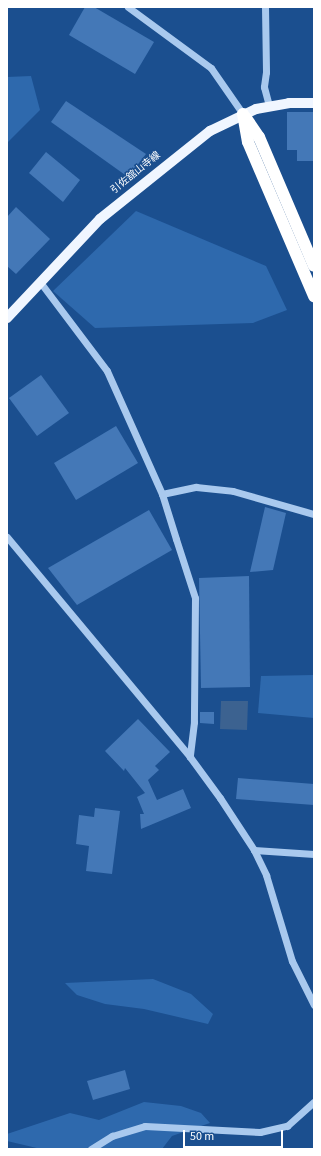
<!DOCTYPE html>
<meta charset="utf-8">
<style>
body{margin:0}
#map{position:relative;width:321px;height:1156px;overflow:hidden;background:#1b4f8f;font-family:"Source Sans 3","Noto Sans JP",sans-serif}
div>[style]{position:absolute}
.green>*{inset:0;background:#2e69ad}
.water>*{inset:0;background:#3c6290}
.building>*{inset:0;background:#4478b7}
.minor>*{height:7px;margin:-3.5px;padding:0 3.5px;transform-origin:3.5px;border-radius:3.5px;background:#a9c9ee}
.major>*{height:10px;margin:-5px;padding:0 5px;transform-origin:5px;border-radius:5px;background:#f0f6ff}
.highway>*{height:12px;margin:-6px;padding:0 6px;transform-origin:6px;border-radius:6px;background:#fff}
span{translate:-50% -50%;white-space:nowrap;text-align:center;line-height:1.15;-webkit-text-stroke:3px #1b4f8f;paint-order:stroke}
.street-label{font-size:10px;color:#fff}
.frame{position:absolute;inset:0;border:8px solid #fff;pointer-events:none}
.scale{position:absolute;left:183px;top:1130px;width:100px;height:18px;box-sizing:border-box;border:2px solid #fff;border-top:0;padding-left:5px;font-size:12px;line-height:14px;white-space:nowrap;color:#fff;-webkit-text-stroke:3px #1b4f8f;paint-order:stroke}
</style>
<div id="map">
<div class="green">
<i style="clip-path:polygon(31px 76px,40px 110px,7px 143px,7px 77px)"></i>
<i style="clip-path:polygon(136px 211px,266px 266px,287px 310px,253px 323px,95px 328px,53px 291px)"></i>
<i style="clip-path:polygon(314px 675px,314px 718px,258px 713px,261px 676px)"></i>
<i style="clip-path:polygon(153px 979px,191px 994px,213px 1014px,208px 1024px,144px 1009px,105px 1004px,77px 995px,65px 983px)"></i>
<i style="clip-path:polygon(144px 1102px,181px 1106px,201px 1113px,210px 1123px,172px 1136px,162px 1149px,41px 1149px,7px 1141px,7px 1134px,70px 1113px,99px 1120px)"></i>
</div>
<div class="water">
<i style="clip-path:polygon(221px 701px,248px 701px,247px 730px,220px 729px)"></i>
</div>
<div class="building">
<i style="clip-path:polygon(85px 7px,94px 7px,154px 42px,135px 74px,69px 35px)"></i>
<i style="clip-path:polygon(66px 101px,146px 154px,128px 177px,51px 122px)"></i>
<i style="clip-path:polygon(287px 112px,314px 112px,314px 161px,297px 161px,297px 150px,287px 150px)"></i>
<i style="clip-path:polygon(46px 152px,80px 180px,63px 202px,29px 173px)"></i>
<i style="clip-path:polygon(16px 207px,50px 239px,16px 274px,7px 266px,7px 217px)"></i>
<i style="clip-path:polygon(41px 375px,69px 413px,37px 436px,9px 398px)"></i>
<i style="clip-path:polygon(116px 426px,138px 463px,76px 500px,54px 463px)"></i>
<i style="clip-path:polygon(265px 507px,286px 513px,273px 570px,250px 572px)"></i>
<i style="clip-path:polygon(149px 510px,172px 550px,77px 605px,48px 568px)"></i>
<i style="clip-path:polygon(249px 576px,250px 687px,201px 688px,199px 578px)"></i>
<i style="clip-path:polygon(200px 712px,214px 712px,214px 724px,200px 723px)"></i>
<i style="clip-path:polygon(138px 719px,170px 752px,155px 766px,159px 770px,148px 780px,157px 800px,183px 789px,191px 808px,141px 829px,140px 814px,144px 814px,137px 797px,145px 793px,125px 768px,124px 771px,105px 751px)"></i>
<i style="clip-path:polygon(238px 778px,314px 784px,314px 805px,236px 799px)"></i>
<i style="clip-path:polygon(95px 808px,120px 811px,112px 874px,86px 871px,89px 846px,76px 844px,79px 815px,94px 817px)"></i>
<i style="clip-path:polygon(125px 1070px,130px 1089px,93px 1100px,87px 1081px)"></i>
</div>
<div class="minor">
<i style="left:128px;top:7px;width:103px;rotate:36.3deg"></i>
<i style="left:211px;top:68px;width:56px;rotate:55.2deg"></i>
<i style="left:265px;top:7px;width:65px;rotate:89.1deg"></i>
<i style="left:266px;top:72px;width:15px;rotate:98deg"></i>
<i style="left:264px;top:87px;width:20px;rotate:75deg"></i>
<i style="left:40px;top:282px;width:111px;rotate:53deg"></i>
<i style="left:107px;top:371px;width:135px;rotate:65.9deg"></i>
<i style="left:162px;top:494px;width:47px;rotate:72.7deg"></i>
<i style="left:176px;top:539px;width:62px;rotate:72.1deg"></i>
<i style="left:195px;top:598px;width:124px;rotate:90.5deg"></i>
<i style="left:194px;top:722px;width:35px;rotate:97deg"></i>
<i style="left:162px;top:494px;width:35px;rotate:-12deg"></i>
<i style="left:196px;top:487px;width:37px;rotate:6deg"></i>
<i style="left:233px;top:491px;width:84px;rotate:15.9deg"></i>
<i style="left:7px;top:537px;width:286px;rotate:50.2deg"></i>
<i style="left:190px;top:757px;width:51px;rotate:53.8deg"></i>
<i style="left:220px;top:798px;width:62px;rotate:56.8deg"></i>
<i style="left:254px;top:850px;width:28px;rotate:64deg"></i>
<i style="left:266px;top:875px;width:90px;rotate:73.2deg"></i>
<i style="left:292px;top:961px;width:49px;rotate:63.4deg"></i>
<i style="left:254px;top:850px;width:60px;rotate:3.8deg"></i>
<i style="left:91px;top:1149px;width:25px;rotate:-32deg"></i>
<i style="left:112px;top:1136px;width:34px;rotate:-17deg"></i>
<i style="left:145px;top:1126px;width:115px;rotate:3deg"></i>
<i style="left:260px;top:1132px;width:28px;rotate:-13deg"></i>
<i style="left:287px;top:1126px;width:36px;rotate:-42deg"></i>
</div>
<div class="major">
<i style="left:7px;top:318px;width:136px;rotate:-46.8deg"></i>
<i style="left:100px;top:219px;width:141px;rotate:-38.7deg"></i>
<i style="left:210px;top:131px;width:51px;rotate:-25.6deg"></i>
<i style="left:256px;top:109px;width:34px;rotate:-10deg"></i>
<i style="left:289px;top:103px;width:25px"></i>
</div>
<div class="highway">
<i style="left:243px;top:114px;width:28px;rotate:80deg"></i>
<i style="left:248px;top:142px;width:168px;rotate:66.8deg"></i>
<i style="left:246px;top:118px;width:23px;rotate:56deg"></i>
<i style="left:259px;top:137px;width:140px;rotate:66.9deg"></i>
</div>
<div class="street-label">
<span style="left:136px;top:173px;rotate:-39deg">引佐舘山寺線</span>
</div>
<div class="frame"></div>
<div class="scale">50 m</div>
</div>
